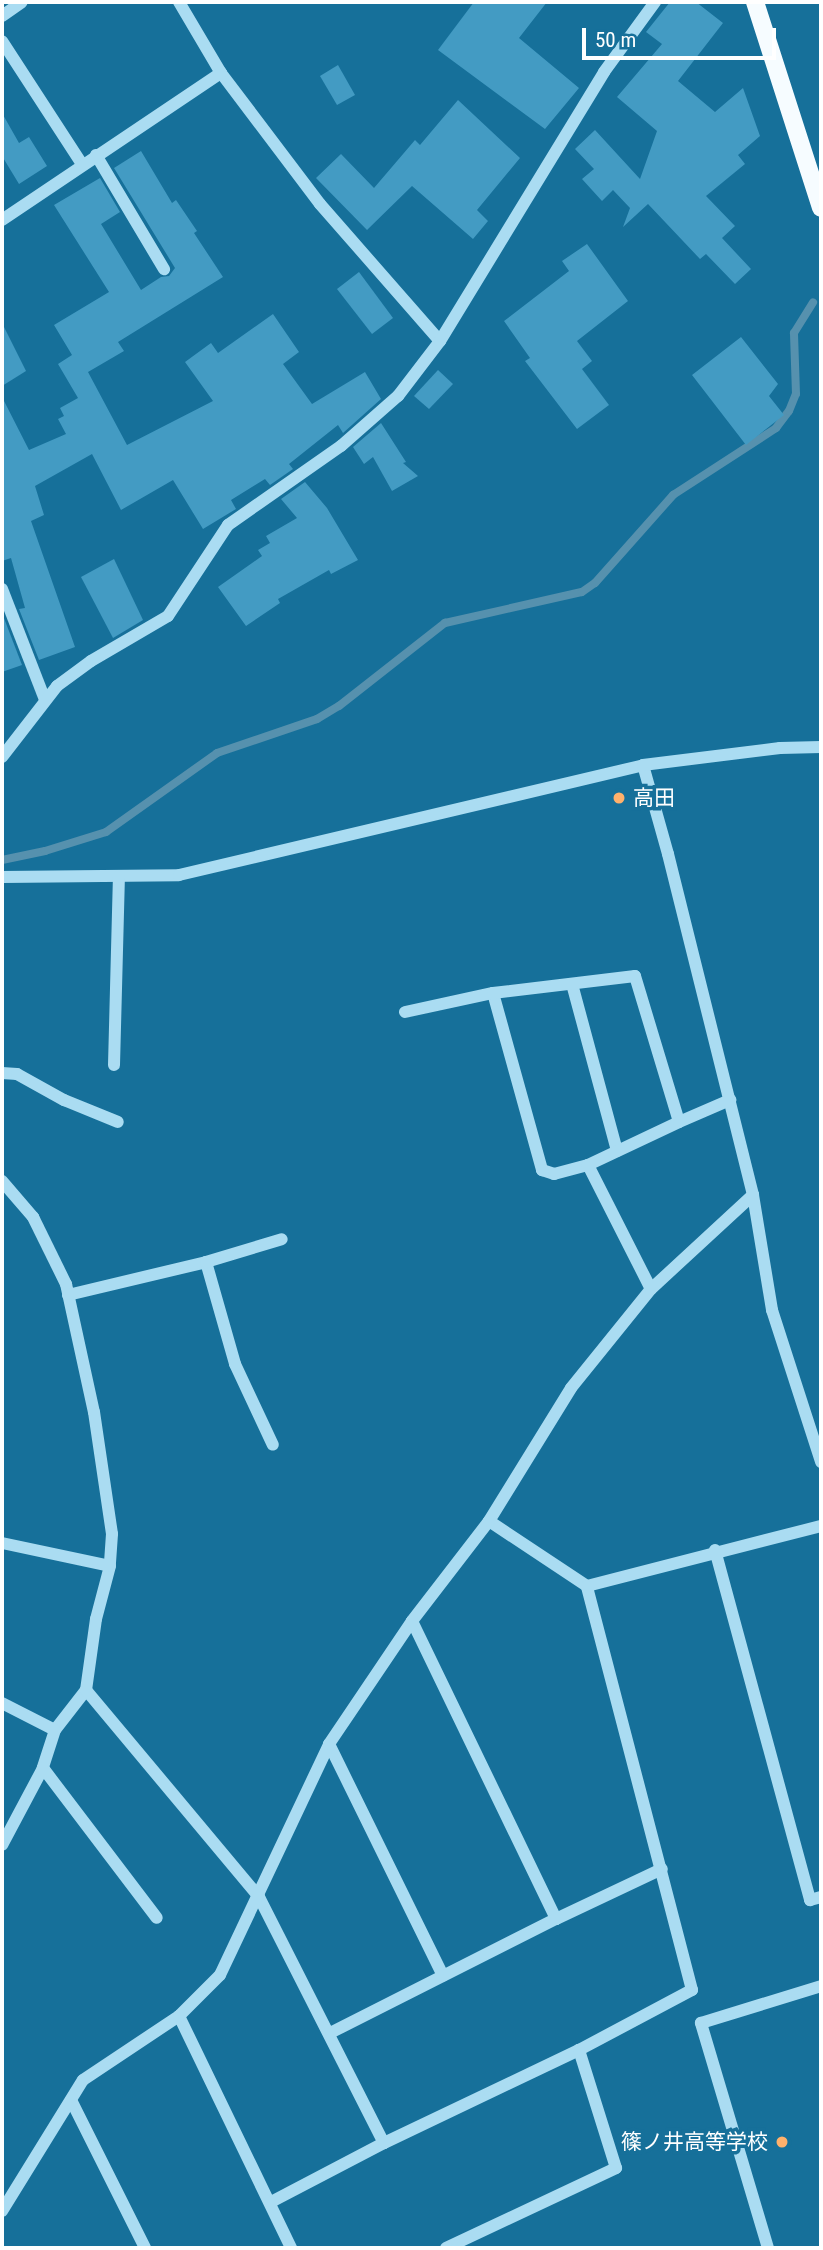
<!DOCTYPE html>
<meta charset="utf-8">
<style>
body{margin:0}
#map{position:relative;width:823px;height:2250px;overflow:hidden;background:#16709a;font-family:"Roboto Condensed","Noto Sans JP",sans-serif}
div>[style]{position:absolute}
.stream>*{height:8px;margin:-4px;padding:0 4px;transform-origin:4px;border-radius:4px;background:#5691ae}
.building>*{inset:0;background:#439bc3}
.minor>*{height:12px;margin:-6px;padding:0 6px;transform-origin:6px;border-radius:6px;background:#aadcf2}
.major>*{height:18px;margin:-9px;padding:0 9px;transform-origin:9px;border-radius:9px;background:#f6fcff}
.dots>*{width:19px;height:19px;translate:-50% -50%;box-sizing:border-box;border:4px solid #16709a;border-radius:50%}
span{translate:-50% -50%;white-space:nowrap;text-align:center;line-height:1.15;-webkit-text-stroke:7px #16709a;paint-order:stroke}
.poi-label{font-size:21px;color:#fff}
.left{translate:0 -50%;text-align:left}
.right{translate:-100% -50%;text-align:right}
.frame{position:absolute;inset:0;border:4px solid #fff;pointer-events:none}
.scale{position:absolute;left:582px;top:28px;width:194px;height:32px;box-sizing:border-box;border:4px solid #fff;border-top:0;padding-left:9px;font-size:21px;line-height:24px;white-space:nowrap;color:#fff;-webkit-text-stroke:5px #16709a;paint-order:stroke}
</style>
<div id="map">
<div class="stream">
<i style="left:2px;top:860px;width:44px;rotate:-11.8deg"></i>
<i style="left:45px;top:851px;width:64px;rotate:-17.3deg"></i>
<i style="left:106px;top:832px;width:136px;rotate:-35.4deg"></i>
<i style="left:217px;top:753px;width:106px;rotate:-18.8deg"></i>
<i style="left:317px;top:719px;width:26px;rotate:-31deg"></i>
<i style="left:339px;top:706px;width:135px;rotate:-38.1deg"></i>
<i style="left:445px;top:623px;width:140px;rotate:-12.8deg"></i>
<i style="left:582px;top:592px;width:16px;rotate:-35deg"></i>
<i style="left:595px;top:583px;width:118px;rotate:-48.4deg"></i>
<i style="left:673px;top:495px;width:123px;rotate:-33deg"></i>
<i style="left:776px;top:428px;width:21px;rotate:-53deg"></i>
<i style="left:789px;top:411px;width:18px;rotate:-68deg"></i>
<i style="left:796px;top:394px;width:61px;rotate:-91.9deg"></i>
<i style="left:794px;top:333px;width:36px;rotate:-58deg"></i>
</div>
<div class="building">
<i style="clip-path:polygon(474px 2px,547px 2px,519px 38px,579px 88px,545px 129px,438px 50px)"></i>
<i style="clip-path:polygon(670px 2px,696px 2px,723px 23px,678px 81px,715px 112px,743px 88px,760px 136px,738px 155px,745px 164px,706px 196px,735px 226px,722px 238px,751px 269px,735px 284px,706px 254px,700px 259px,648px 204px,623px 227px,630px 208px,613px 190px,602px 201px,582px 179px,594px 169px,575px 149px,595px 130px,640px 179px,657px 131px,617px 97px,662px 44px,646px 32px)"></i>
<i style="clip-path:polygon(338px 65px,355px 95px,337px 105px,320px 76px)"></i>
<i style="clip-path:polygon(458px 100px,520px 158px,477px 210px,488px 221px,473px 239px,412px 186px,367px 230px,316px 178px,341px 154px,374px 188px,415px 140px,420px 145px)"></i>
<i style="clip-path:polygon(2px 113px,19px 143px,29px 137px,47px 166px,19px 184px,2px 156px)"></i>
<i style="clip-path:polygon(141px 151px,172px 203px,176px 200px,197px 231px,194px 233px,223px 277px,118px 342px,124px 351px,88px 372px,127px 445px,213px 401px,185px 362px,211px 343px,218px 353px,273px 314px,299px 352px,283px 364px,312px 404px,365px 372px,381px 399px,343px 433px,338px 425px,289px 464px,293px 469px,270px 485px,265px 479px,231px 500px,236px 509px,203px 529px,173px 480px,121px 510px,92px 454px,35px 486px,44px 515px,31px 521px,75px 647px,39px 660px,19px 609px,25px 608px,11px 558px,2px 561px,2px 397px,29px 450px,66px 434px,58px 419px,64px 416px,60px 408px,78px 398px,58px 364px,72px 355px,54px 325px,109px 292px,54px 205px,100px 178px,120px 212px,101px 224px,141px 290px,161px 277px,169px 276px,175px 268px,114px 168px)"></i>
<i style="clip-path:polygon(587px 244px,628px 301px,577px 341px,592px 361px,582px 369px,609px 405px,577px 429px,525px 361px,530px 358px,504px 321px,569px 271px,562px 261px)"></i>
<i style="clip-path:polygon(359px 272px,393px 318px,372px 334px,337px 289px)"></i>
<i style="clip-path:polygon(2px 323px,26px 371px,2px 386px)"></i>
<i style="clip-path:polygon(741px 337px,778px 384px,769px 396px,784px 415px,746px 445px,692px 375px)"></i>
<i style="clip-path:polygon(438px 370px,453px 384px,429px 409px,414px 396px)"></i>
<i style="clip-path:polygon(381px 423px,406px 462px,403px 463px,418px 476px,392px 491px,373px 457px,364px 464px,353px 447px)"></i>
<i style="clip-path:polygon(305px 482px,327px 508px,358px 560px,331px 574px,329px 570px,278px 599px,280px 603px,246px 626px,218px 587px,262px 556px,258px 550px,270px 543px,266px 536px,297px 518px,281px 499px)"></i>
<i style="clip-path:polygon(114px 559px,143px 620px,113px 638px,81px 577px)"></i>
<i style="clip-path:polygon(2px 613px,22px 665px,2px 672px)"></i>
</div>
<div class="minor">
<i style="left:179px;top:2px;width:82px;rotate:59.4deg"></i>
<i style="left:221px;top:73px;width:164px;rotate:52.9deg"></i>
<i style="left:320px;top:204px;width:182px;rotate:48.8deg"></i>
<i style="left:2px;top:16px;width:24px;rotate:-35deg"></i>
<i style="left:2px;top:41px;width:147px;rotate:57deg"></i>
<i style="left:96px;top:155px;width:133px;rotate:59.2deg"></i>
<i style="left:2px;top:220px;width:264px;rotate:-33.9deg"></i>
<i style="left:2px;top:589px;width:119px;rotate:68.8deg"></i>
<i style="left:2px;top:757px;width:90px;rotate:-52.2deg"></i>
<i style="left:57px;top:686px;width:42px;rotate:-36.3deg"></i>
<i style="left:91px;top:661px;width:89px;rotate:-30.3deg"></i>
<i style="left:168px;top:616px;width:109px;rotate:-56.6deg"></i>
<i style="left:228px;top:525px;width:138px;rotate:-35deg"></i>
<i style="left:341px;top:446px;width:76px;rotate:-41.3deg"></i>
<i style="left:398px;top:396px;width:69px;rotate:-52.6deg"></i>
<i style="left:440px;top:341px;width:315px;rotate:-58.6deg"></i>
<i style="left:604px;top:72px;width:87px;rotate:-53.9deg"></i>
<i style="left:643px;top:765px;width:92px;rotate:74.3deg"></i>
<i style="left:668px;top:854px;width:351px;rotate:76deg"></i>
<i style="left:753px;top:1195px;width:117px;rotate:80.6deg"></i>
<i style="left:772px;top:1310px;width:160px;rotate:72.1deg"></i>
<i style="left:2px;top:877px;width:177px;rotate:-0.6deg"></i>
<i style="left:179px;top:875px;width:477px;rotate:-13.3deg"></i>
<i style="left:643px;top:765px;width:138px;rotate:-7.1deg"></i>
<i style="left:780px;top:748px;width:41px;rotate:-1.4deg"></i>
<i style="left:572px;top:984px;width:173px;rotate:74.9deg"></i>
<i style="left:493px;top:993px;width:184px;rotate:74.5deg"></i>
<i style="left:542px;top:1170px;width:13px;rotate:18deg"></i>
<i style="left:554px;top:1174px;width:35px;rotate:-15deg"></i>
<i style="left:405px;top:1012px;width:90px;rotate:-12.2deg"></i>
<i style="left:493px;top:993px;width:143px;rotate:-6.8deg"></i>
<i style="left:635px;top:976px;width:152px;rotate:73.2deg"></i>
<i style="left:679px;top:1122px;width:101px;rotate:154.7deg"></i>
<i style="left:588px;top:1165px;width:139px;rotate:63.1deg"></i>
<i style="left:114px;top:1065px;width:189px;rotate:-88.5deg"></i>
<i style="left:2px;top:1073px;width:15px;rotate:4deg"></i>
<i style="left:17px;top:1074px;width:54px;rotate:29deg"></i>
<i style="left:64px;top:1100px;width:58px;rotate:22.2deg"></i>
<i style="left:679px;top:1122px;width:56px;rotate:-23.3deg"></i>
<i style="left:2px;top:1181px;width:48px;rotate:49.3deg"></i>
<i style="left:33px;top:1217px;width:75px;rotate:63.8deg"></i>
<i style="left:66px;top:1284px;width:131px;rotate:77.7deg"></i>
<i style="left:94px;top:1412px;width:123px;rotate:81.6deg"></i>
<i style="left:112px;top:1534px;width:32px;rotate:94deg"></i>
<i style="left:110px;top:1566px;width:55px;rotate:104.8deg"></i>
<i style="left:96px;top:1619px;width:72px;rotate:98deg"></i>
<i style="left:86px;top:1690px;width:51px;rotate:127.8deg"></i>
<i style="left:55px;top:1730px;width:40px;rotate:108deg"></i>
<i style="left:43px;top:1768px;width:87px;rotate:118deg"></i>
<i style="left:206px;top:1262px;width:106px;rotate:74.1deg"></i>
<i style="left:235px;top:1364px;width:89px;rotate:64.9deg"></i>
<i style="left:68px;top:1295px;width:142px;rotate:-13.4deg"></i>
<i style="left:206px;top:1262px;width:79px;rotate:-16.8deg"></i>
<i style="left:489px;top:1521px;width:118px;rotate:33.6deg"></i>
<i style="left:587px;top:1586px;width:242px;rotate:-14.4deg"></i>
<i style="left:2px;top:1543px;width:110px;rotate:12deg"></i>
<i style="left:715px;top:1550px;width:363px;rotate:74.8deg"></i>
<i style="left:810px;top:1900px;width:11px;rotate:-15deg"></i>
<i style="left:412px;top:1621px;width:331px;rotate:64.2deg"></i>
<i style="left:86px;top:1690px;width:270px;rotate:50.1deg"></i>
<i style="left:259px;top:1897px;width:276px;rotate:63.1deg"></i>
<i style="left:2px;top:1703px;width:59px;rotate:27deg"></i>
<i style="left:329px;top:1744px;width:258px;rotate:63.8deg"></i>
<i style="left:43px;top:1768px;width:188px;rotate:52.8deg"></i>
<i style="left:179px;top:2016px;width:258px;rotate:64.2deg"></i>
<i style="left:330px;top:2033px;width:253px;rotate:-26.8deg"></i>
<i style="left:556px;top:1919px;width:117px;rotate:-25.3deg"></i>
<i style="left:71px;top:2100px;width:165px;rotate:63.4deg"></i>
<i style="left:271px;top:2202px;width:127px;rotate:-27.6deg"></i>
<i style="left:384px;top:2143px;width:216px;rotate:-25.5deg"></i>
<i style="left:579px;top:2050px;width:128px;rotate:-28deg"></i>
<i style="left:692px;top:1990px;width:417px;rotate:-104.6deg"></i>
<i style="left:2px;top:2211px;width:154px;rotate:-58.3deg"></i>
<i style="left:83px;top:2080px;width:115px;rotate:-33.7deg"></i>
<i style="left:179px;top:2016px;width:58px;rotate:-45deg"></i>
<i style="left:220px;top:1975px;width:255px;rotate:-64.7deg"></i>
<i style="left:329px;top:1744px;width:148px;rotate:-56deg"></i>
<i style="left:412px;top:1621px;width:126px;rotate:-52.4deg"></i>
<i style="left:489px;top:1521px;width:156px;rotate:-58.3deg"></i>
<i style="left:571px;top:1388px;width:127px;rotate:-51.1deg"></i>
<i style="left:651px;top:1289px;width:139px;rotate:-42.7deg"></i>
<i style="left:446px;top:2248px;width:188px;rotate:-25.2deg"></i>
<i style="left:616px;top:2168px;width:124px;rotate:-107.4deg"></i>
<i style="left:768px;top:2248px;width:235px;rotate:-106.6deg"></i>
<i style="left:701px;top:2023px;width:126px;rotate:-17.1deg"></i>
</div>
<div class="major">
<i style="left:755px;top:2px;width:216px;rotate:72.2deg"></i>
</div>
<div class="dots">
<i style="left:619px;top:798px;background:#ffb16c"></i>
<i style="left:782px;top:2142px;background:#ffb16c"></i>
</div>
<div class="poi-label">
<span class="left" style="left:633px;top:798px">高田</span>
<span class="right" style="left:768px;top:2142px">篠ノ井高等学校</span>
</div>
<div class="frame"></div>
<div class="scale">50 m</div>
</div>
